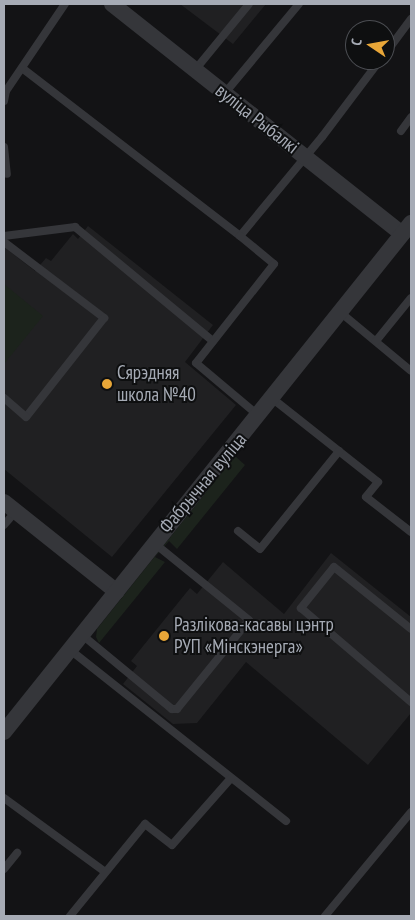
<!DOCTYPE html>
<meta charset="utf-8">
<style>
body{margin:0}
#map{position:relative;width:415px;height:920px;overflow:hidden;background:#131315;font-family:"PT Sans Narrow",sans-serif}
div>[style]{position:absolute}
.built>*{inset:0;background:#202022}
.green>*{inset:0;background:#1c231c}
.service>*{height:8px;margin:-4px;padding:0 4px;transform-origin:4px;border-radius:4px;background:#35363a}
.minor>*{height:16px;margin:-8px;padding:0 8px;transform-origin:8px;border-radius:8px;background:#35363a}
.dots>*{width:14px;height:14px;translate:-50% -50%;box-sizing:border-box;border:2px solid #0e0f10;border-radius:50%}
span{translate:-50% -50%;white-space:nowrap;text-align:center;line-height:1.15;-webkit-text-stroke:4px #0e0f10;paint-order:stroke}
.street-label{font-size:19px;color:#a6abb5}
.poi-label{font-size:19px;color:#a6abb5}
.left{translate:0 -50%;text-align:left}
.frame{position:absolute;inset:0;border:5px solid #a6abb5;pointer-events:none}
.north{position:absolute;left:345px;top:20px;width:50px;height:50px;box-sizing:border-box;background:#0e0f10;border:1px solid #4b4d52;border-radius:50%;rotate:282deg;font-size:14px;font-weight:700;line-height:20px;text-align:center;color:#a6abb5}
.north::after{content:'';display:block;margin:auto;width:18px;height:22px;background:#e8a638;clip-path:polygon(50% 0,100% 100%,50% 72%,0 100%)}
</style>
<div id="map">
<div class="built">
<i style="clip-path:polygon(180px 4px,266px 4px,233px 44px)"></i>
<i style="clip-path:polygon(88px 226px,213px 325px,185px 362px,236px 405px,112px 557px,4px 469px,4px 247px,35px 271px,46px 258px,51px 261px,73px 234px,78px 239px)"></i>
<i style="clip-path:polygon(331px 553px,411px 617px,411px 713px,368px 765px,246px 662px,197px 723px,173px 724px,123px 684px,137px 666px,131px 661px,190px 588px,197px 594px,223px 562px,284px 614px)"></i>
</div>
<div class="green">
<i style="clip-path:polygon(4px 284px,43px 316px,4px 364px)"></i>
<i style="clip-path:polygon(235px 456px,245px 465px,177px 549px,169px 541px,155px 557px,165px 562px,99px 643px,96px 637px,97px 629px)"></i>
</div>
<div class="service">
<i style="left:385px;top:54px;width:44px;rotate:-53.4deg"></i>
<i style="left:22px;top:68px;width:275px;rotate:37.6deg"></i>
<i style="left:240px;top:236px;width:129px;rotate:-50.4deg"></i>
<i style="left:322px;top:137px;width:96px;rotate:-53deg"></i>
<i style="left:195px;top:70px;width:85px;rotate:-50.7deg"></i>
<i style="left:225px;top:93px;width:116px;rotate:-50.3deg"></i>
<i style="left:4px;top:101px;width:10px;rotate:-79deg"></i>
<i style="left:6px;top:91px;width:105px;rotate:-55.9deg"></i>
<i style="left:401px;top:131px;width:17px;rotate:-54deg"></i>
<i style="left:4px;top:147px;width:27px;rotate:84deg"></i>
<i style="left:4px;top:236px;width:72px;rotate:-7.2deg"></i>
<i style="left:75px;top:227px;width:179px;rotate:39.6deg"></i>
<i style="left:240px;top:236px;width:44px;rotate:39.5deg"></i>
<i style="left:274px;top:264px;width:126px;rotate:128.2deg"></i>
<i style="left:196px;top:363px;width:82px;rotate:40.1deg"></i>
<i style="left:4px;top:242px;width:126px;rotate:37.2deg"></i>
<i style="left:104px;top:318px;width:126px;rotate:128.2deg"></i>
<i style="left:26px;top:417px;width:29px;rotate:-139deg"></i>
<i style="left:340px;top:312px;width:92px;rotate:39.7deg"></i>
<i style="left:376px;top:341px;width:55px;rotate:-50.9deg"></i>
<i style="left:273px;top:399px;width:134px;rotate:38.3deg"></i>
<i style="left:378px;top:482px;width:19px;rotate:129deg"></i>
<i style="left:366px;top:497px;width:57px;rotate:37.9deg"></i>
<i style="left:4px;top:525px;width:18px;rotate:-49deg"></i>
<i style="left:238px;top:531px;width:28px;rotate:39deg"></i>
<i style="left:260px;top:549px;width:126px;rotate:-51.1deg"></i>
<i style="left:411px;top:629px;width:99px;rotate:-141.2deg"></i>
<i style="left:334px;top:567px;width:53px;rotate:128.8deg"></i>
<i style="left:301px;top:608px;width:145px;rotate:40.5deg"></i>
<i style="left:81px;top:634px;width:118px;rotate:39.5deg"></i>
<i style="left:172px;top:709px;width:5px"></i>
<i style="left:177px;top:709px;width:114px;rotate:-51deg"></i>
<i style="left:249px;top:620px;width:122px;rotate:-141deg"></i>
<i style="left:69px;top:649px;width:277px;rotate:38.4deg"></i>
<i style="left:4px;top:798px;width:125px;rotate:36.2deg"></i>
<i style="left:4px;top:869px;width:21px;rotate:-51deg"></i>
<i style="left:70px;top:916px;width:119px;rotate:-50.8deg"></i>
<i style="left:145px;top:824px;width:34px;rotate:38deg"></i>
<i style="left:172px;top:845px;width:89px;rotate:-48.6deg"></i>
<i style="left:325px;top:916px;width:135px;rotate:-50.4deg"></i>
</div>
<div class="minor">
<i style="left:112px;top:4px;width:370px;rotate:38.4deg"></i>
<i style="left:4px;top:502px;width:144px;rotate:38.5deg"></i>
<i style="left:4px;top:732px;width:652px;rotate:-51.35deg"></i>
</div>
<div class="dots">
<i style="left:107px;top:384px;background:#e8a638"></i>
<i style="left:164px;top:636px;background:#e8a638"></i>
</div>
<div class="street-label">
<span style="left:257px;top:119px;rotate:38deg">вуліца Рыбалкі</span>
<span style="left:203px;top:483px;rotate:-50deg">Фабрычная вуліца</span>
</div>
<div class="poi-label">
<span class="left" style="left:117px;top:384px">Сярэдняя<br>школа №40</span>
<span class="left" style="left:174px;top:636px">Разлікова-касавы цэнтр<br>РУП «Мінскэнерга»</span>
</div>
<div class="frame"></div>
<div class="north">С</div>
</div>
